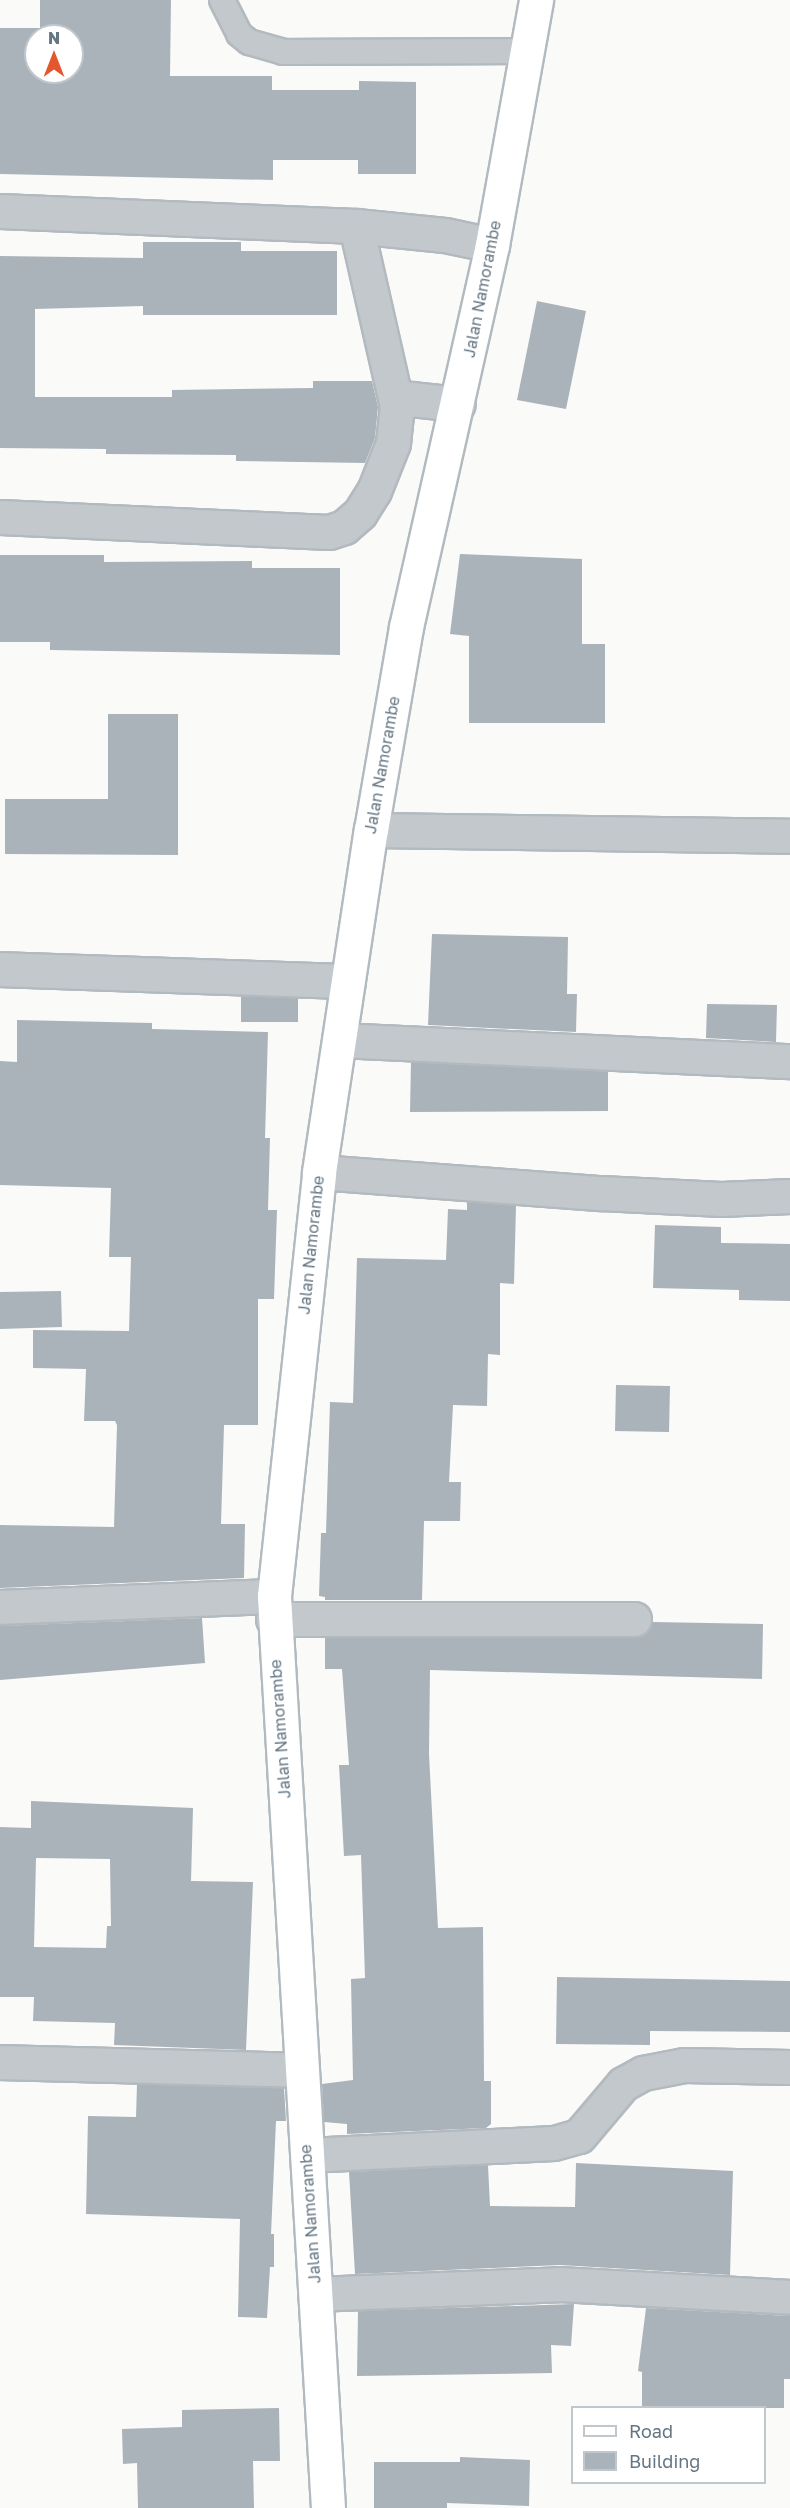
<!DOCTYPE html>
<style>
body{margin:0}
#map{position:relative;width:790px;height:2508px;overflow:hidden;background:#fafaf8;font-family:"Golos Text",sans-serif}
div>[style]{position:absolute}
.building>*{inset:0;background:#aab3b9}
.roads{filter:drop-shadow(2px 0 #b3babf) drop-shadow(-2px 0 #b3babf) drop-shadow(0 2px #b3babf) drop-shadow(0 -2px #b3babf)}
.lane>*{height:24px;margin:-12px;padding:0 12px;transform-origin:12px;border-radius:12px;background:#c3c8cc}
.street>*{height:33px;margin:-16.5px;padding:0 16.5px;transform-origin:16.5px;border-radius:16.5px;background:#c3c8cc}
.secondary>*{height:33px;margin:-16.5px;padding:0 16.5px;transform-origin:16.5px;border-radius:16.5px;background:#fff}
span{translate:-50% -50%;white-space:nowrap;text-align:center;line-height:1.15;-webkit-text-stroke:6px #fff;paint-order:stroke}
.street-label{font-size:16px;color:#657683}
.legend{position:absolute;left:571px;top:2406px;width:195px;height:78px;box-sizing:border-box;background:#fff;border:2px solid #c1c8cd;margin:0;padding:8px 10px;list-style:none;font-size:18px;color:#657683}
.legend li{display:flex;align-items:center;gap:12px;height:30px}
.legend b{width:30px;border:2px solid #c1c8cd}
.north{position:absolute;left:24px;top:24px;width:60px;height:60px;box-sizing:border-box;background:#fff;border:2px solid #c1c8cd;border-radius:50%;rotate:0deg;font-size:16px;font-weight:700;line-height:24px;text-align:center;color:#657683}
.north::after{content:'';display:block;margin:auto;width:21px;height:27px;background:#e4572e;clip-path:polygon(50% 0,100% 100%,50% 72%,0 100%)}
</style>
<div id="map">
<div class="building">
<i style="clip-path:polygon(evenodd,40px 0,171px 0,170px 76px,272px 76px,272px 90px,359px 90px,359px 81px,416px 82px,416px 174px,358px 174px,358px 160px,273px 160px,273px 180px,0 174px,0 28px,40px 28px,40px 0,36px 36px,72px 36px,72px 72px,36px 72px,36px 36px)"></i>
<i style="clip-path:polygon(143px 242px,241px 242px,241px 251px,337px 251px,337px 315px,143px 315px,143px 306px,35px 309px,35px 397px,172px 397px,172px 390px,313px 388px,313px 381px,372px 381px,378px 407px,375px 438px,365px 463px,236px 461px,236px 455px,106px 454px,106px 449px,0 448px,0 256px,143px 258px)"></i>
<i style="clip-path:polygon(537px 301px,586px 311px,566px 409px,517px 400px)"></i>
<i style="clip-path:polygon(460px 554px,582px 559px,582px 644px,605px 644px,605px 723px,469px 723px,469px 636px,450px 634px)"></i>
<i style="clip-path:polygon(0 555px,104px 555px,104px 562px,252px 561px,252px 568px,340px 568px,340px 655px,50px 650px,50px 642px,0 642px)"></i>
<i style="clip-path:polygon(108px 714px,178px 714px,178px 855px,5px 854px,5px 799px,108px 799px)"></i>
<i style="clip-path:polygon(432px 934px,568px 937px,567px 994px,577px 994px,576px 1032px,428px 1025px)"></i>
<i style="clip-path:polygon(241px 996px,298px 998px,298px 1022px,241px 1022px)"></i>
<i style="clip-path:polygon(707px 1004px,777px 1005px,776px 1042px,706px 1038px)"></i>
<i style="clip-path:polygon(17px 1020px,152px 1023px,152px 1029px,268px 1032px,265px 1138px,270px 1138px,268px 1210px,277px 1210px,274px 1299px,258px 1299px,258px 1425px,224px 1425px,221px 1524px,245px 1524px,244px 1578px,0 1588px,0 1525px,114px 1527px,117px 1425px,115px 1421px,84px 1421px,86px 1369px,33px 1368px,33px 1330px,129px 1331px,131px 1257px,109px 1257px,111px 1188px,0 1185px,0 1061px,17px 1062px)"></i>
<i style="clip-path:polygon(411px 1062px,608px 1071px,608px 1111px,410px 1112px)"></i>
<i style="clip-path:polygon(467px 1202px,516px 1205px,514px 1284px,500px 1283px,500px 1355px,488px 1354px,487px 1406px,453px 1405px,449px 1482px,461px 1482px,460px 1521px,424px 1521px,422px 1600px,325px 1600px,325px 1597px,319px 1596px,321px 1533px,326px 1533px,330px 1402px,353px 1403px,357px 1258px,446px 1260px,448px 1209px,467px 1210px)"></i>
<i style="clip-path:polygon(655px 1225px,721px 1227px,721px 1243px,790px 1244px,790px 1301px,739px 1300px,739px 1290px,653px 1288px)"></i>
<i style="clip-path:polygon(61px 1291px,62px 1327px,0 1329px,0 1292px)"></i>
<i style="clip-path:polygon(616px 1385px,670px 1386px,669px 1432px,615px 1431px)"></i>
<i style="clip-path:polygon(202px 1618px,205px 1663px,0 1680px,0 1626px)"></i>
<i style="clip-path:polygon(652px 1622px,763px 1624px,762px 1679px,430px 1670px,429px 1754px,438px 1928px,483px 1927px,484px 2081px,491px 2081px,491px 2124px,486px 2128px,347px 2134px,347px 2124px,324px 2122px,322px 2084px,353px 2080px,351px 1979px,365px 1978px,361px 1855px,344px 1856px,339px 1765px,349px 1765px,342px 1669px,325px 1669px,325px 1638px,634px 1638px,644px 1635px)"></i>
<i style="clip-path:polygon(evenodd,31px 1801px,193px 1808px,191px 1881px,253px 1882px,246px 2050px,114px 2045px,115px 2023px,33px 2021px,34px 1997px,0 1997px,0 1827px,31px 1828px,31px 1801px,36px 1858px,110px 1859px,111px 1926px,107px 1926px,106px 1948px,34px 1947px,36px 1858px)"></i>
<i style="clip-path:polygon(557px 1977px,790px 1981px,790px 2032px,650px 2031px,650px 2045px,556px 2044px)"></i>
<i style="clip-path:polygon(137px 2084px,284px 2088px,286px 2121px,276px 2121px,271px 2234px,274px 2234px,274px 2267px,270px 2267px,267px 2318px,238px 2317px,240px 2219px,86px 2214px,88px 2116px,136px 2117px)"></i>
<i style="clip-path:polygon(576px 2163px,733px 2171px,730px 2275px,560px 2265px,355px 2274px,349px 2172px,488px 2165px,490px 2206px,575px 2207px)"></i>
<i style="clip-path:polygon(574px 2304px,571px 2346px,551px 2345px,552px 2373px,357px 2376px,358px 2311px)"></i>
<i style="clip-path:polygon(646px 2308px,790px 2316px,790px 2379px,784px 2379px,784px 2408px,642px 2408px,642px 2372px,638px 2371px)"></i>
<i style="clip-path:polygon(279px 2408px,280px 2461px,253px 2461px,254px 2508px,138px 2508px,137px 2463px,123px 2464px,122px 2429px,182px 2427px,182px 2410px)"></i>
<i style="clip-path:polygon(460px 2457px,530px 2460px,529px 2506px,447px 2503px,447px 2508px,374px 2508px,374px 2462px,460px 2462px)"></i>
</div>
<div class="roads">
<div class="lane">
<i style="left:222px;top:0;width:38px;rotate:63deg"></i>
<i style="left:239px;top:34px;width:13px;rotate:39deg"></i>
<i style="left:249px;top:42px;width:35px;rotate:16deg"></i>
<i style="left:283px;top:52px;width:242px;rotate:-0.2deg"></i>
</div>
<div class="street">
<i style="left:0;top:211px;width:356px;rotate:2.4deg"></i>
<i style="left:356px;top:226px;width:89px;rotate:5.8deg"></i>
<i style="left:445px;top:235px;width:48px;rotate:12deg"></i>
<i style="left:356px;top:226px;width:185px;rotate:77.2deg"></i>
<i style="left:0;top:517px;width:329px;rotate:2.6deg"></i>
<i style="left:329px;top:532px;width:16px;rotate:-18deg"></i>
<i style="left:344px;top:527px;width:21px;rotate:-41deg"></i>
<i style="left:360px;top:513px;width:26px;rotate:-58deg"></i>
<i style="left:374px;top:491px;width:52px;rotate:-68.4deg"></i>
<i style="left:393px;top:443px;width:37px;rotate:-84deg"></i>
<i style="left:397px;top:406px;width:16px;rotate:-27deg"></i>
<i style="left:411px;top:399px;width:47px;rotate:6.1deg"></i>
<i style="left:371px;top:830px;width:419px;rotate:0.8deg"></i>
<i style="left:0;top:969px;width:348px;rotate:2deg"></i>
<i style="left:339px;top:1040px;width:451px;rotate:2.7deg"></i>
<i style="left:319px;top:1172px;width:283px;rotate:4.3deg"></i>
<i style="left:601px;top:1193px;width:120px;rotate:2.9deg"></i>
<i style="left:721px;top:1199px;width:69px;rotate:-2.5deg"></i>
<i style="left:0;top:1607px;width:274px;rotate:-2.3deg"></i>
<i style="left:273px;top:1619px;width:361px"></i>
<i style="left:0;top:2062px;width:300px;rotate:1.5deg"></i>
<i style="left:307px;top:2155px;width:247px;rotate:-2.8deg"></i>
<i style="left:554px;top:2143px;width:26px;rotate:-16deg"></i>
<i style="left:579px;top:2136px;width:68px;rotate:-49.8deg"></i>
<i style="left:623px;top:2084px;width:23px;rotate:-29deg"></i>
<i style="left:643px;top:2073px;width:42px;rotate:-11deg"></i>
<i style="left:684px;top:2065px;width:106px;rotate:1.1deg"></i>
<i style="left:315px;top:2294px;width:244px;rotate:-2.3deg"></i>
<i style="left:559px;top:2284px;width:231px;rotate:3.2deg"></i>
</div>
<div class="secondary">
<i style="left:328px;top:2508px;width:914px;rotate:-93.39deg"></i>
<i style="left:274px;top:1596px;width:426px;rotate:-83.9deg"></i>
<i style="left:319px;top:1172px;width:346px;rotate:-81.4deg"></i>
<i style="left:371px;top:830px;width:206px;rotate:-80.2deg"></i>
<i style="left:406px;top:627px;width:392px;rotate:-77.3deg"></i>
<i style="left:492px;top:245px;width:249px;rotate:-79.8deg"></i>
</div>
</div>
<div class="street-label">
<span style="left:482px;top:289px;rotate:-79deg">Jalan Namorambe</span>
<span style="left:382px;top:765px;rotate:-80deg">Jalan Namorambe</span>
<span style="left:311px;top:1245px;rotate:-84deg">Jalan Namorambe</span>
<span style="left:280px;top:1729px;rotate:-94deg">Jalan Namorambe</span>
<span style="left:310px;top:2214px;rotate:-94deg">Jalan Namorambe</span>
</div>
<ul class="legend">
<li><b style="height:8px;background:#fff"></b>Road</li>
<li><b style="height:16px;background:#aab3b9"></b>Building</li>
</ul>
<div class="north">N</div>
</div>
